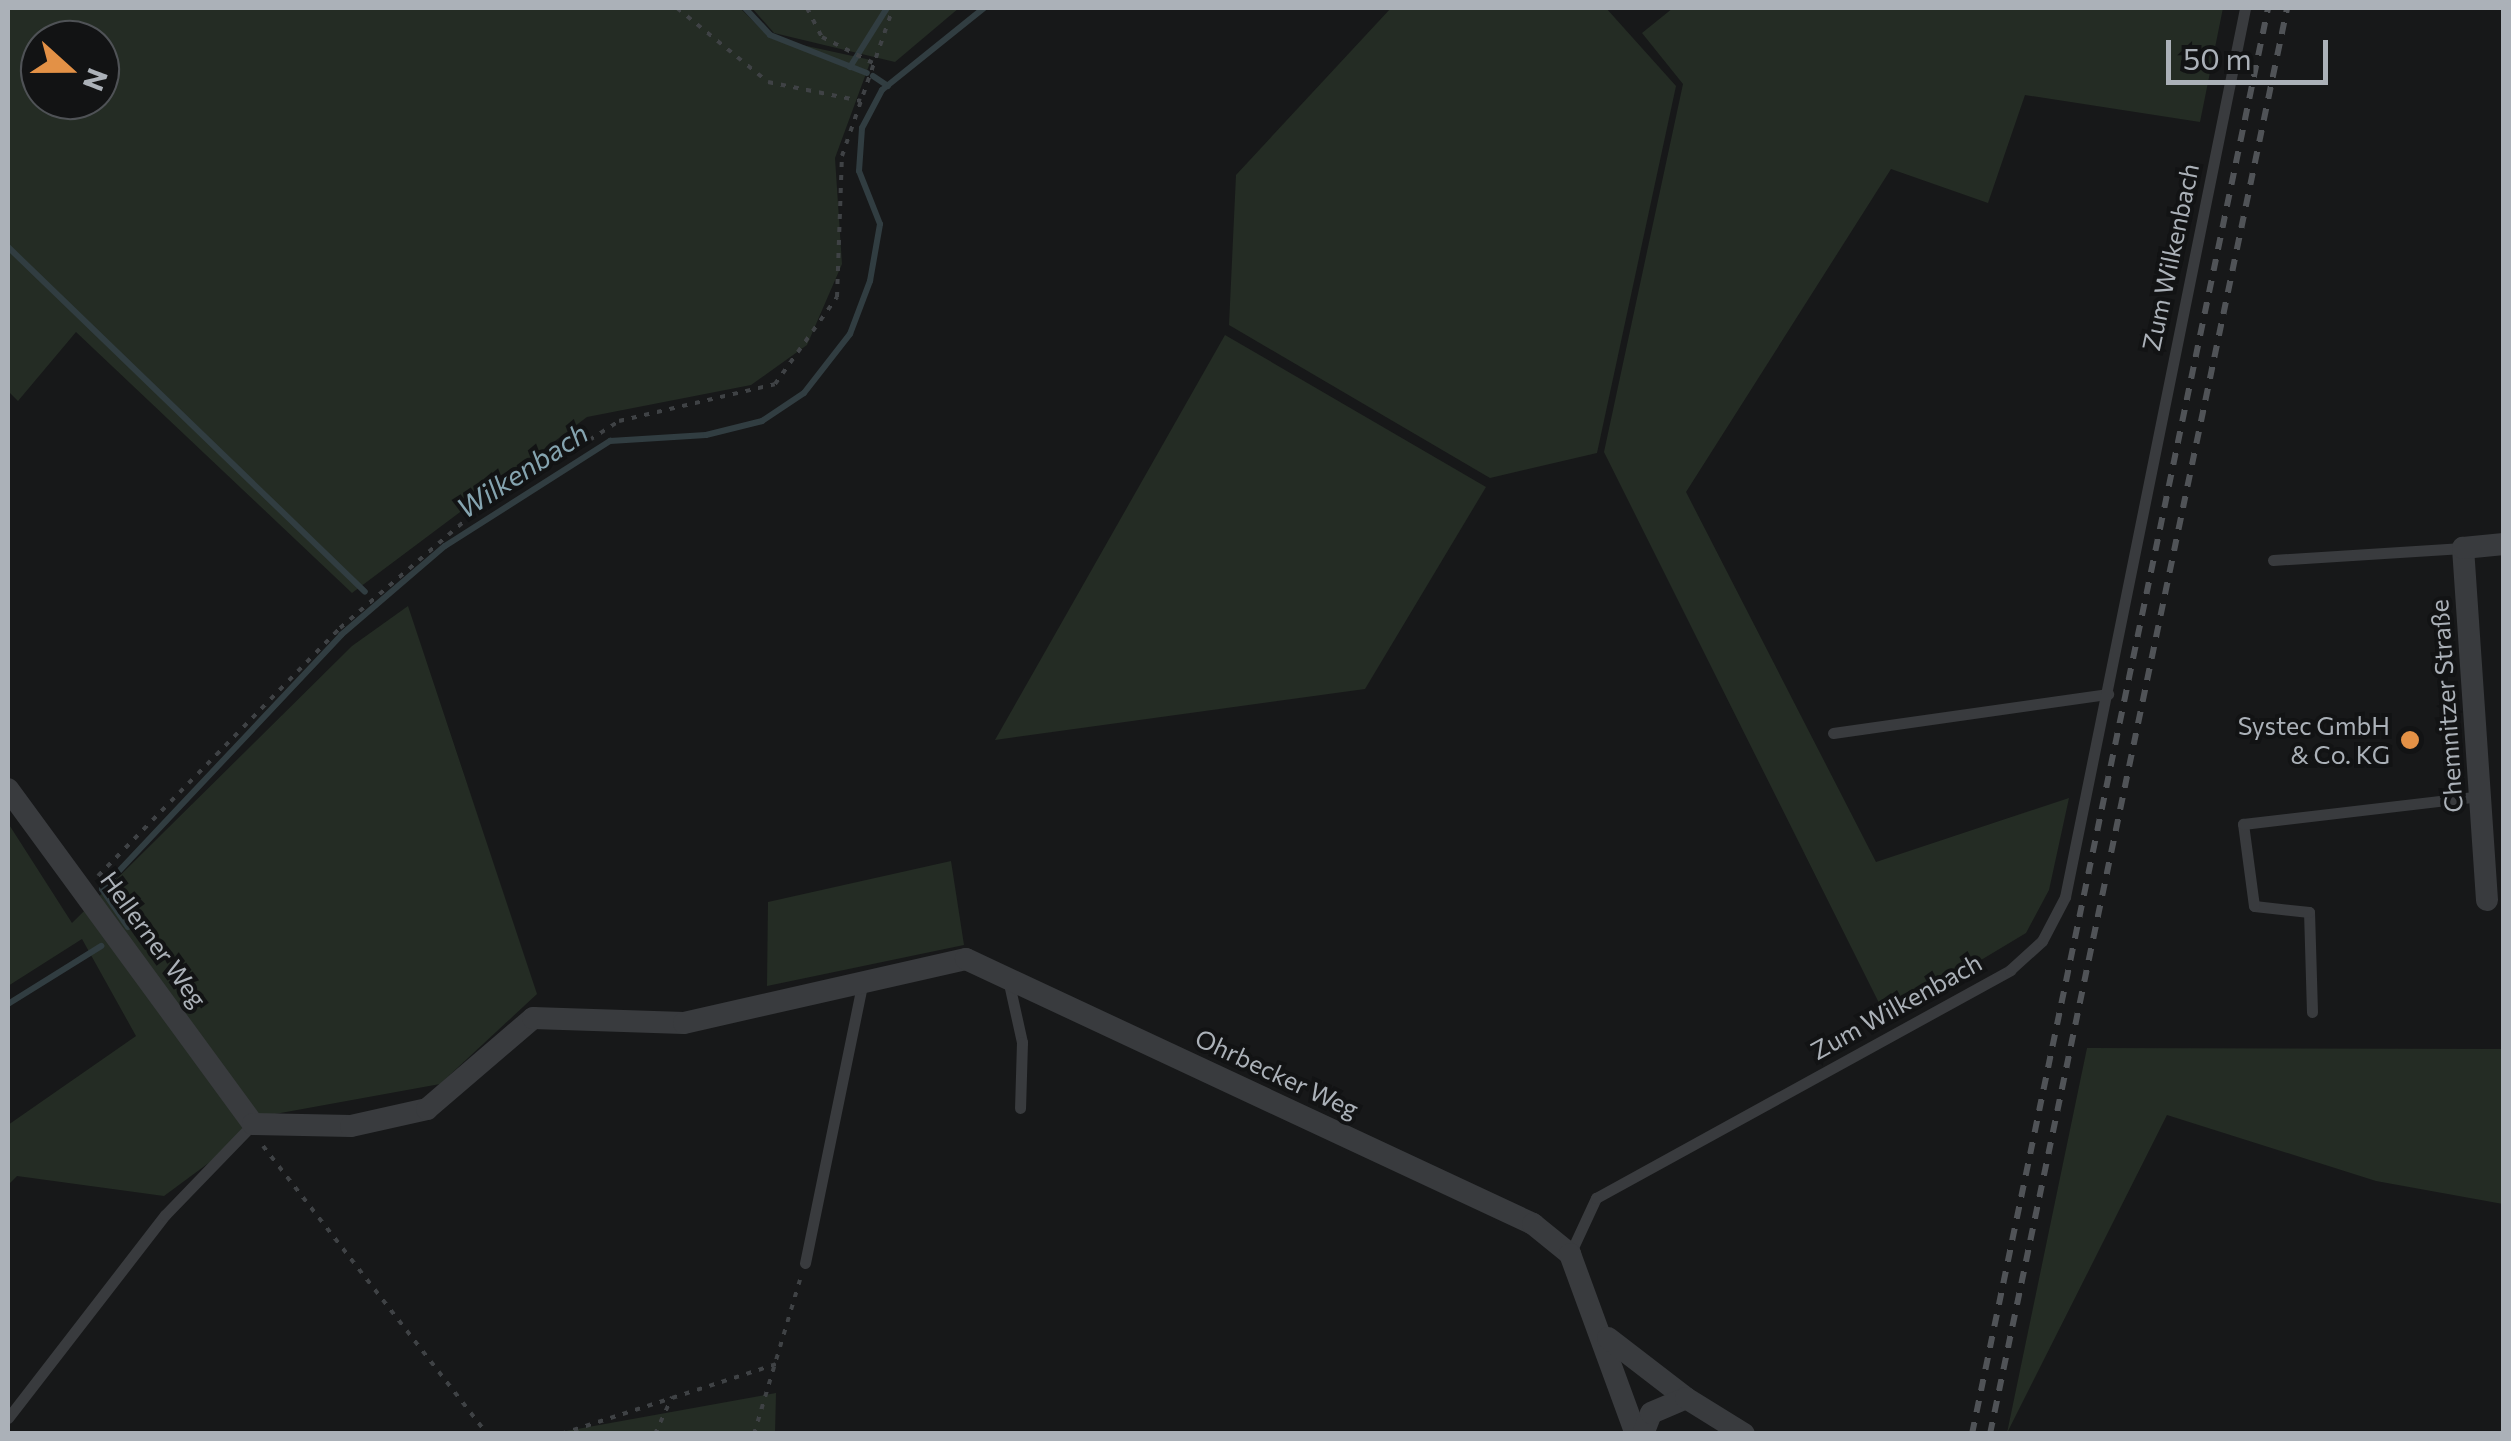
<!DOCTYPE html>
<meta charset="utf-8">
<style>
body{margin:0}
#map{position:relative;width:2511px;height:1441px;overflow:hidden;background:#171819;font-family:Commissioner,sans-serif}
div>[style]{position:absolute}
.green>*{inset:0;background:#242c24}
.stream>*{height:6px;margin:-3px;padding:0 3px;transform-origin:3px;border-radius:3px;background:#313d41}
.path>*{height:4px;margin-top:-2px;transform-origin:0;background:repeating-linear-gradient(90deg,#3f4245 0 5px,transparent 0 13px)}
.lane>*{height:11px;margin:-5.5px;padding:0 5.5px;transform-origin:5.5px;border-radius:5.5px;background:#393b3e}
.street>*{height:22px;margin:-11px;padding:0 11px;transform-origin:11px;border-radius:11px;background:#393b3e}
.rail>*{height:6px;margin-top:-3px;transform-origin:0;background:repeating-linear-gradient(90deg,#505357 0 12px,transparent 0 22px)}
.dots>*{width:28px;height:28px;translate:-50% -50%;box-sizing:border-box;border:5px solid #121314;border-radius:50%}
span{translate:-50% -50%;white-space:nowrap;text-align:center;line-height:1.15;-webkit-text-stroke:8px #121314;paint-order:stroke}
.street-label{font-size:25px;color:#abb1b8}
.poi-label{font-size:25px;color:#abb1b8}
.right{translate:-100% -50%;text-align:right}
.water-label{font-size:28px;color:#85a4b0;font-style:italic}
.frame{position:absolute;inset:0;border:10px solid #abb1b8;pointer-events:none}
.north{position:absolute;left:20px;top:20px;width:100px;height:100px;box-sizing:border-box;background:#121314;border:2px solid #4f5256;border-radius:50%;rotate:111deg;font-size:28px;font-weight:700;line-height:40px;text-align:center;color:#abb1b8}
.north::after{content:'';display:block;margin:auto;width:35px;height:45px;background:#e39146;clip-path:polygon(50% 0,100% 100%,50% 72%,0 100%)}
.scale{position:absolute;left:2166px;top:40px;width:162px;height:45px;box-sizing:border-box;border:5px solid #abb1b8;border-top:0;padding-left:12px;font-size:30px;line-height:35px;white-space:nowrap;color:#abb1b8;-webkit-text-stroke:8px #121314;paint-order:stroke}
</style>
<div id="map">
<div class="green">
<i style="clip-path:polygon(evenodd,8px 8px,740px 8px,770px 38px,871px 60px,835px 158px,842px 264px,807px 345px,751px 385px,587px 417px,352px 593px,76px 332px,18px 401px,8px 391px,8px 8px,40px 40px,100px 40px,100px 100px,40px 100px,40px 40px)"></i>
<i style="clip-path:polygon(752px 8px,959px 8px,895px 62px,774px 33px)"></i>
<i style="clip-path:polygon(1391px 8px,1606px 8px,1676px 86px,1597px 453px,1490px 478px,1229px 325px,1236px 175px)"></i>
<i style="clip-path:polygon(1673px 8px,2223px 8px,2200px 122px,2025px 95px,1988px 203px,1891px 169px,1686px 492px,1876px 862px,2069px 798px,2049px 890px,2026px 933px,1886px 1017px,1604px 452px,1683px 84px,1642px 33px)"></i>
<i style="clip-path:polygon(1225px 335px,1486px 487px,1365px 689px,995px 740px)"></i>
<i style="clip-path:polygon(408px 606px,537px 994px,440px 1084px,275px 1114px,164px 1196px,17px 1176px,8px 1185px,8px 1125px,136px 1036px,82px 939px,8px 986px,8px 823px,72px 923px,352px 646px)"></i>
<i style="clip-path:polygon(951px 861px,964px 945px,767px 986px,768px 902px)"></i>
<i style="clip-path:polygon(2087px 1048px,2503px 1049px,2503px 1204px,2376px 1181px,2167px 1115px,2007px 1433px)"></i>
<i style="clip-path:polygon(776px 1393px,775px 1433px,555px 1433px)"></i>
</div>
<div class="stream">
<i style="left:745px;top:8px;width:37px;rotate:47deg"></i>
<i style="left:770px;top:35px;width:104px;rotate:21.4deg"></i>
<i style="left:850px;top:67px;width:70px;rotate:-57.9deg"></i>
<i style="left:873px;top:76px;width:18px;rotate:34deg"></i>
<i style="left:8px;top:247px;width:496px;rotate:44deg"></i>
<i style="left:128px;top:927px;width:46px;rotate:-124.4deg"></i>
<i style="left:102px;top:889px;width:349px;rotate:-46.7deg"></i>
<i style="left:341px;top:635px;width:137px;rotate:-40.6deg"></i>
<i style="left:445px;top:546px;width:196px;rotate:-32.5deg"></i>
<i style="left:610px;top:441px;width:96px;rotate:-3.6deg"></i>
<i style="left:706px;top:435px;width:58px;rotate:-14deg"></i>
<i style="left:762px;top:421px;width:50px;rotate:-33.7deg"></i>
<i style="left:804px;top:393px;width:75px;rotate:-52.1deg"></i>
<i style="left:850px;top:334px;width:57px;rotate:-69.3deg"></i>
<i style="left:870px;top:281px;width:58px;rotate:-80deg"></i>
<i style="left:880px;top:224px;width:57px;rotate:-111.6deg"></i>
<i style="left:859px;top:171px;width:43px;rotate:-86deg"></i>
<i style="left:862px;top:128px;width:43px;rotate:-62.2deg"></i>
<i style="left:882px;top:90px;width:131px;rotate:-38.8deg"></i>
<i style="left:8px;top:1004px;width:110px;rotate:-31.9deg"></i>
</div>
<div class="path">
<i style="left:677px;top:8px;width:117px;rotate:39.1deg"></i>
<i style="left:768px;top:82px;width:95px;rotate:11.5deg"></i>
<i style="left:807px;top:8px;width:33px;rotate:63deg"></i>
<i style="left:822px;top:37px;width:57px;rotate:27deg"></i>
<i style="left:98px;top:876px;width:347px;rotate:-45.7deg"></i>
<i style="left:340px;top:628px;width:170px;rotate:-40.7deg"></i>
<i style="left:469px;top:517px;width:178px;rotate:-32.6deg"></i>
<i style="left:619px;top:421px;width:160px;rotate:-13.3deg"></i>
<i style="left:775px;top:384px;width:107px;rotate:-54.5deg"></i>
<i style="left:837px;top:297px;width:141px;rotate:-88deg"></i>
<i style="left:842px;top:156px;width:157px;rotate:-71deg"></i>
<i style="left:263px;top:1146px;width:365px;rotate:52.1deg"></i>
<i style="left:561px;top:1434px;width:226px;rotate:-18deg"></i>
<i style="left:655px;top:1434px;width:41px;rotate:-65.3deg"></i>
<i style="left:754px;top:1434px;width:161px;rotate:-73.4deg"></i>
</div>
<div class="lane">
<i style="left:2273px;top:560px;width:190px;rotate:-3.6deg"></i>
<i style="left:1833px;top:733px;width:278px;rotate:-8.1deg"></i>
<i style="left:1008px;top:979px;width:65px;rotate:77.5deg"></i>
<i style="left:1022px;top:1042px;width:66px;rotate:91.7deg"></i>
<i style="left:2312px;top:1012px;width:100px;rotate:-91.7deg"></i>
<i style="left:2309px;top:912px;width:55px;rotate:-173.8deg"></i>
<i style="left:2254px;top:906px;width:83px;rotate:-97.6deg"></i>
<i style="left:2243px;top:824px;width:239px;rotate:-6.7deg"></i>
<i style="left:1570px;top:1254px;width:62px;rotate:-65.1deg"></i>
<i style="left:1596px;top:1198px;width:473px;rotate:-28.8deg"></i>
<i style="left:2010px;top:970px;width:43px;rotate:-42.2deg"></i>
<i style="left:2042px;top:941px;width:50px;rotate:-62.4deg"></i>
<i style="left:2065px;top:897px;width:907px;rotate:-78.55deg"></i>
<i style="left:805px;top:1263px;width:288px;rotate:-78.4deg"></i>
<i style="left:8px;top:1418px;width:257px;rotate:-52.3deg"></i>
<i style="left:165px;top:1215px;width:127px;rotate:-46deg"></i>
</div>
<div class="street">
<i style="left:8px;top:789px;width:415px;rotate:53.8deg"></i>
<i style="left:253px;top:1124px;width:98px;rotate:1.2deg"></i>
<i style="left:351px;top:1126px;width:78px;rotate:-12.6deg"></i>
<i style="left:427px;top:1109px;width:140px;rotate:-40.6deg"></i>
<i style="left:533px;top:1018px;width:151px;rotate:1.9deg"></i>
<i style="left:684px;top:1023px;width:289px;rotate:-12.8deg"></i>
<i style="left:966px;top:959px;width:626px;rotate:25.05deg"></i>
<i style="left:1533px;top:1224px;width:48px;rotate:39deg"></i>
<i style="left:1570px;top:1254px;width:192px;rotate:69.9deg"></i>
<i style="left:2487px;top:900px;width:353px;rotate:-93.9deg"></i>
<i style="left:2463px;top:548px;width:41px;rotate:-5.6deg"></i>
<i style="left:1608px;top:1338px;width:98px;rotate:37.6deg"></i>
<i style="left:1643px;top:1434px;width:22px;rotate:-69deg"></i>
<i style="left:1651px;top:1413px;width:38px;rotate:-23deg"></i>
<i style="left:1686px;top:1398px;width:68px;rotate:31.8deg"></i>
</div>
<div class="rail">
<i style="left:1972px;top:1434px;width:1456px;rotate:-78.27deg"></i>
<i style="left:1990px;top:1434px;width:1457px;rotate:-78.23deg"></i>
</div>
<div class="dots">
<i style="left:2410px;top:740px;background:#e39146"></i>
</div>
<div class="street-label">
<span style="left:2170px;top:257px;rotate:-78deg">Zum Wilkenbach</span>
<span style="left:2446px;top:706px;rotate:-94deg">Chemnitzer Straße</span>
<span style="left:154px;top:939px;rotate:54deg">Hellerner Weg</span>
<span style="left:1896px;top:1006px;rotate:-29deg">Zum Wilkenbach</span>
<span style="left:1277px;top:1073px;rotate:25deg">Ohrbecker Weg</span>
</div>
<div class="poi-label">
<span class="right" style="left:2390px;top:740px">Systec GmbH<br>&amp; Co. KG</span>
</div>
<div class="water-label">
<span style="left:522px;top:470px;rotate:-33deg">Wilkenbach</span>
</div>
<div class="frame"></div>
<div class="north">N</div>
<div class="scale">50 m</div>
</div>
